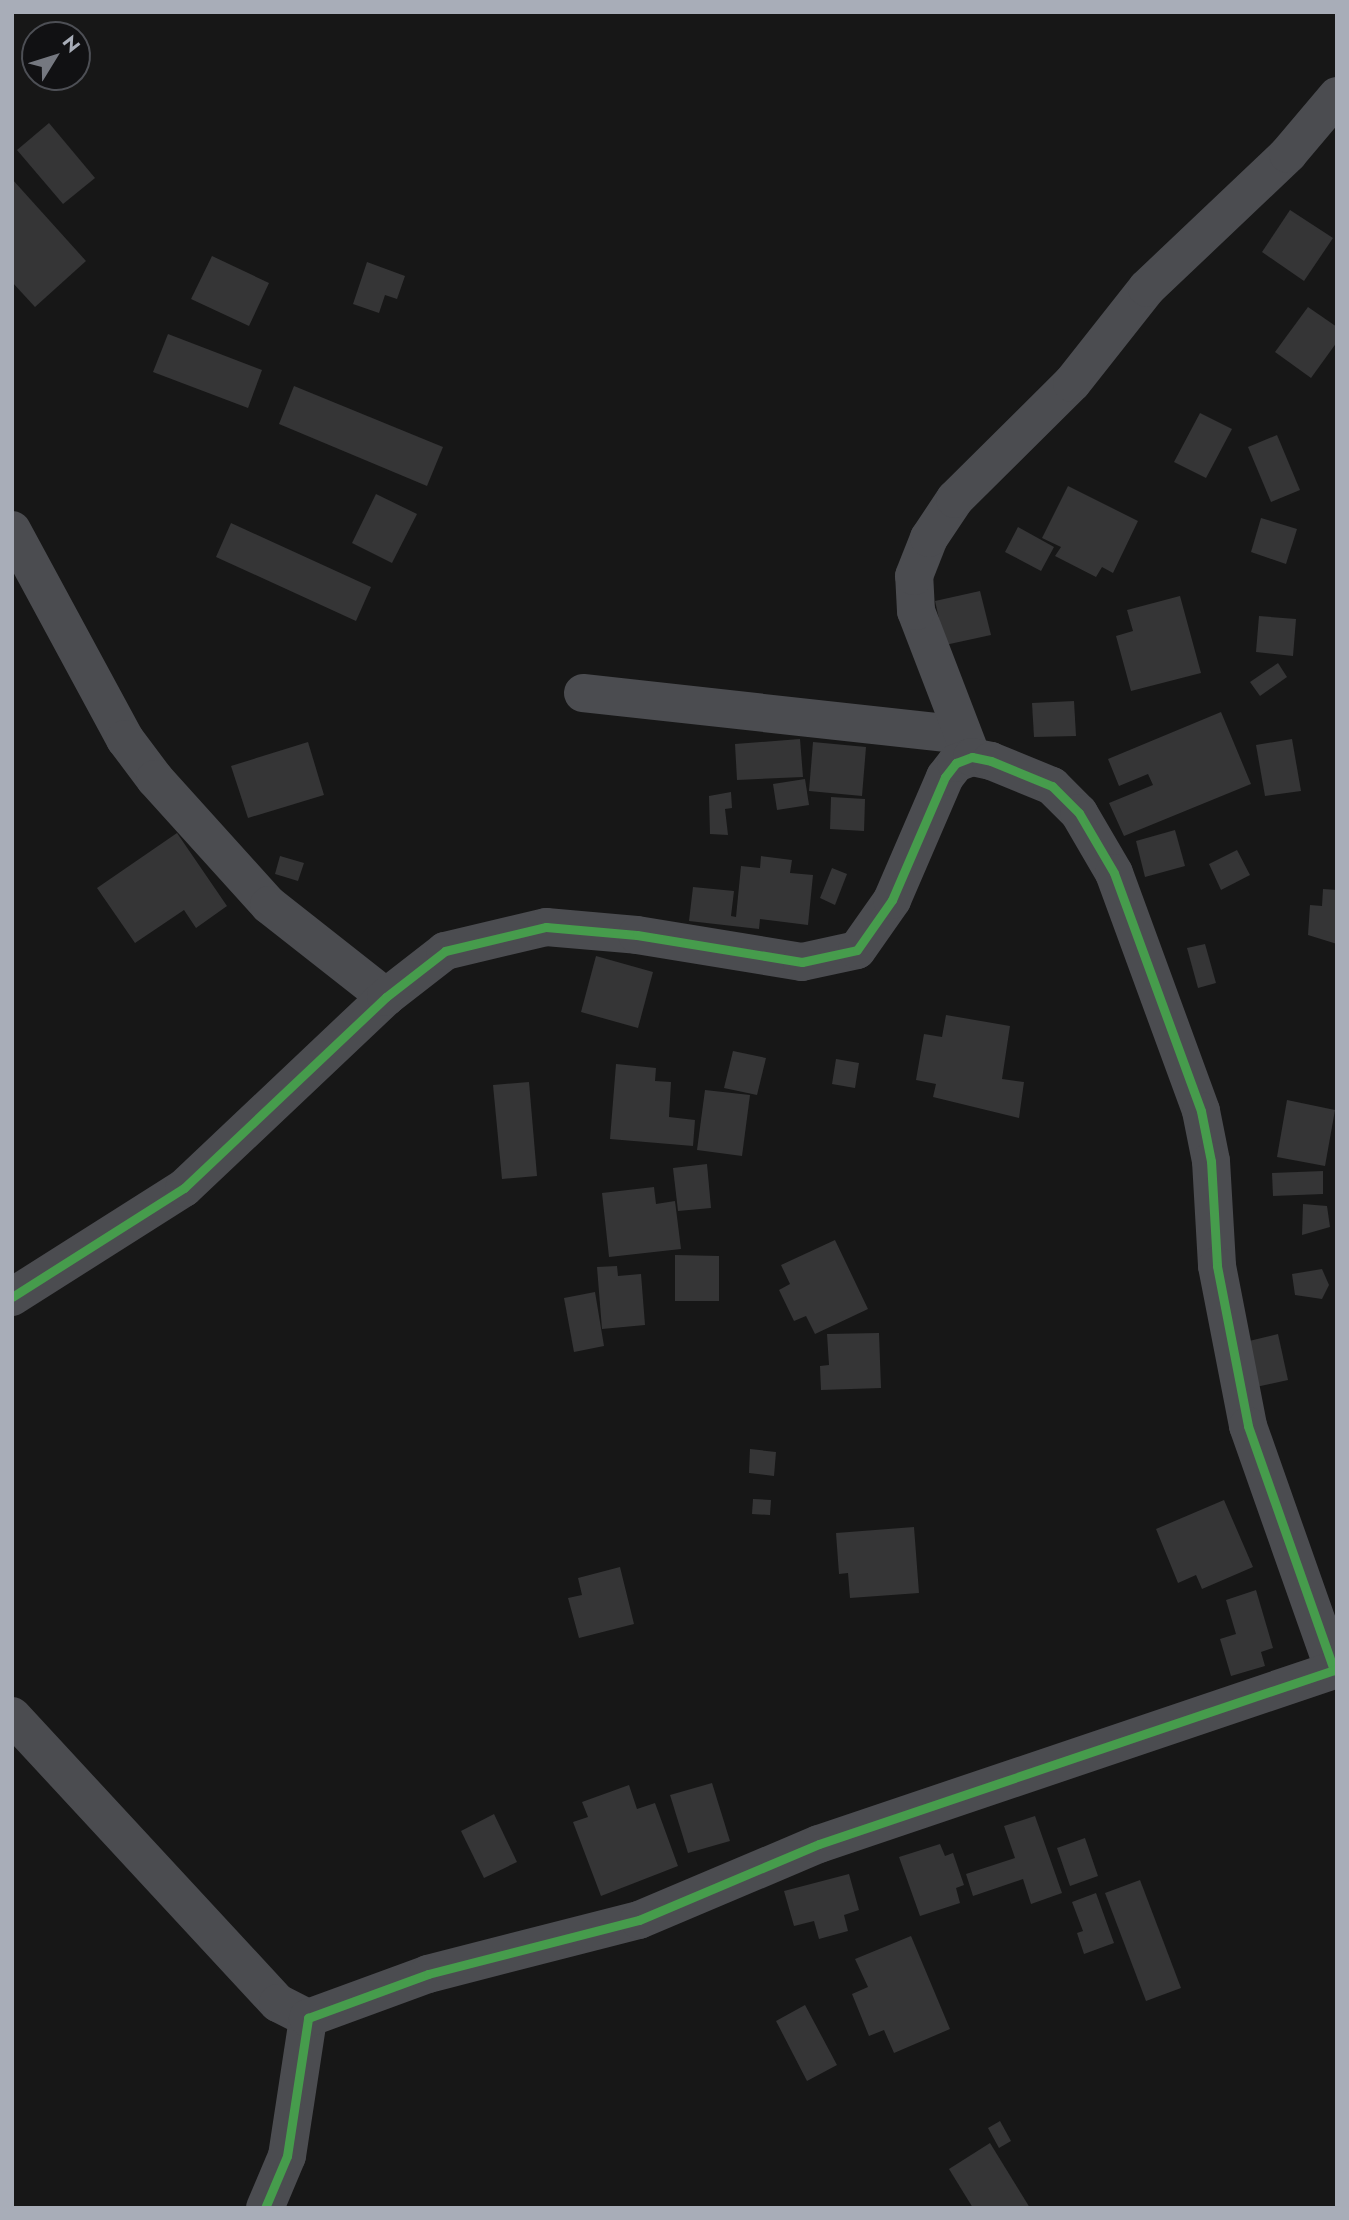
<!DOCTYPE html>
<style>
body{margin:0}
#map{position:relative;width:1349px;height:2220px;overflow:hidden;background:#171717;font-family:Jost,sans-serif}
div>[style]{position:absolute}
.building>*{inset:0;background:#353536}
.street>*{height:38px;margin:-19px;padding:0 19px;transform-origin:19px;border-radius:19px;background:#4b4c50}
.cycleway>*{height:9px;margin:-4.5px;padding:0 4.5px;transform-origin:4.5px;border-radius:4.5px;background:#469c4c}
span{translate:-50% -50%;white-space:nowrap;text-align:center;line-height:1.15;-webkit-text-stroke:5px #111113;paint-order:stroke}
.frame{position:absolute;inset:0;border:14px solid #a8adb8;pointer-events:none}
.north{position:absolute;left:21px;top:21px;width:70px;height:70px;box-sizing:border-box;background:#111113;border:2px solid #4d4f55;border-radius:50%;rotate:52deg;font-size:19px;font-weight:700;line-height:28px;text-align:center;color:#a8adb8}
.north::after{content:'';display:block;margin:auto;width:24px;height:32px;background:#757880;clip-path:polygon(50% 0,100% 100%,50% 72%,0 100%)}
</style>
<div id="map">
<div class="building">
<i style="clip-path:polygon(49px 123px,95px 178px,63px 204px,17px 150px)"></i>
<i style="clip-path:polygon(12px 179px,86px 261px,35px 307px,12px 282px)"></i>
<i style="clip-path:polygon(1290px 210px,1333px 238px,1304px 281px,1262px 252px)"></i>
<i style="clip-path:polygon(212px 256px,269px 283px,249px 326px,191px 299px)"></i>
<i style="clip-path:polygon(367px 262px,405px 276px,397px 299px,385px 295px,379px 313px,353px 304px)"></i>
<i style="clip-path:polygon(1308px 307px,1337px 327px,1337px 342px,1311px 378px,1275px 352px)"></i>
<i style="clip-path:polygon(168px 334px,262px 370px,248px 408px,153px 372px)"></i>
<i style="clip-path:polygon(294px 386px,443px 447px,427px 486px,279px 424px)"></i>
<i style="clip-path:polygon(1200px 413px,1232px 429px,1206px 478px,1174px 462px)"></i>
<i style="clip-path:polygon(1277px 435px,1300px 490px,1271px 502px,1248px 447px)"></i>
<i style="clip-path:polygon(1068px 486px,1138px 521px,1113px 573px,1102px 567px,1096px 577px,1055px 556px,1061px 547px,1042px 538px)"></i>
<i style="clip-path:polygon(376px 494px,417px 514px,392px 563px,352px 543px)"></i>
<i style="clip-path:polygon(1261px 518px,1297px 529px,1286px 564px,1251px 552px)"></i>
<i style="clip-path:polygon(231px 523px,371px 587px,356px 621px,216px 557px)"></i>
<i style="clip-path:polygon(1018px 527px,1054px 547px,1041px 571px,1005px 552px)"></i>
<i style="clip-path:polygon(980px 591px,991px 635px,945px 645px,935px 601px)"></i>
<i style="clip-path:polygon(1180px 596px,1201px 673px,1131px 691px,1116px 636px,1133px 631px,1127px 610px)"></i>
<i style="clip-path:polygon(1259px 616px,1296px 619px,1293px 656px,1256px 652px)"></i>
<i style="clip-path:polygon(1278px 663px,1287px 677px,1260px 696px,1250px 682px)"></i>
<i style="clip-path:polygon(1074px 701px,1076px 736px,1034px 737px,1032px 703px)"></i>
<i style="clip-path:polygon(1221px 712px,1251px 784px,1124px 836px,1109px 803px,1153px 785px,1148px 774px,1119px 786px,1108px 759px)"></i>
<i style="clip-path:polygon(800px 739px,803px 777px,737px 780px,735px 744px)"></i>
<i style="clip-path:polygon(1292px 739px,1301px 791px,1265px 796px,1256px 745px)"></i>
<i style="clip-path:polygon(308px 742px,324px 795px,248px 818px,231px 766px)"></i>
<i style="clip-path:polygon(813px 742px,866px 747px,862px 796px,809px 791px)"></i>
<i style="clip-path:polygon(805px 779px,809px 805px,777px 810px,773px 784px)"></i>
<i style="clip-path:polygon(731px 792px,732px 808px,725px 809px,728px 835px,710px 834px,709px 796px)"></i>
<i style="clip-path:polygon(831px 797px,865px 799px,864px 831px,830px 829px)"></i>
<i style="clip-path:polygon(1175px 830px,1185px 866px,1145px 877px,1136px 841px)"></i>
<i style="clip-path:polygon(177px 833px,227px 906px,196px 928px,184px 910px,135px 943px,97px 888px)"></i>
<i style="clip-path:polygon(1237px 850px,1250px 875px,1221px 890px,1209px 864px)"></i>
<i style="clip-path:polygon(280px 856px,304px 863px,298px 881px,275px 874px)"></i>
<i style="clip-path:polygon(761px 856px,792px 860px,790px 873px,813px 875px,808px 925px,760px 919px,759px 929px,689px 921px,693px 887px,734px 891px,731px 916px,736px 917px,741px 866px,760px 868px)"></i>
<i style="clip-path:polygon(832px 868px,847px 874px,835px 905px,820px 898px)"></i>
<i style="clip-path:polygon(1323px 889px,1337px 890px,1337px 944px,1308px 935px,1310px 905px,1322px 906px)"></i>
<i style="clip-path:polygon(1205px 944px,1216px 983px,1198px 988px,1187px 948px)"></i>
<i style="clip-path:polygon(596px 956px,653px 972px,638px 1028px,581px 1012px)"></i>
<i style="clip-path:polygon(946px 1015px,1010px 1026px,1002px 1079px,1024px 1082px,1019px 1118px,933px 1097px,936px 1084px,916px 1080px,924px 1034px,942px 1037px)"></i>
<i style="clip-path:polygon(733px 1051px,766px 1058px,757px 1095px,724px 1088px)"></i>
<i style="clip-path:polygon(836px 1059px,859px 1063px,855px 1088px,832px 1084px)"></i>
<i style="clip-path:polygon(616px 1064px,656px 1068px,655px 1081px,671px 1082px,669px 1117px,695px 1120px,693px 1146px,610px 1139px)"></i>
<i style="clip-path:polygon(529px 1082px,537px 1176px,502px 1179px,493px 1085px)"></i>
<i style="clip-path:polygon(705px 1090px,750px 1095px,742px 1156px,697px 1150px)"></i>
<i style="clip-path:polygon(1287px 1100px,1335px 1110px,1325px 1166px,1277px 1157px)"></i>
<i style="clip-path:polygon(707px 1164px,711px 1208px,678px 1211px,673px 1168px)"></i>
<i style="clip-path:polygon(1323px 1171px,1323px 1194px,1273px 1196px,1272px 1173px)"></i>
<i style="clip-path:polygon(654px 1187px,656px 1204px,675px 1201px,681px 1249px,609px 1257px,602px 1193px)"></i>
<i style="clip-path:polygon(1303px 1204px,1327px 1206px,1330px 1227px,1302px 1235px)"></i>
<i style="clip-path:polygon(835px 1240px,868px 1309px,815px 1334px,806px 1316px,794px 1321px,779px 1290px,790px 1284px,781px 1265px)"></i>
<i style="clip-path:polygon(675px 1255px,719px 1256px,719px 1301px,675px 1301px)"></i>
<i style="clip-path:polygon(617px 1266px,618px 1276px,641px 1274px,645px 1325px,602px 1329px,597px 1267px)"></i>
<i style="clip-path:polygon(1322px 1269px,1329px 1285px,1322px 1299px,1295px 1295px,1292px 1274px)"></i>
<i style="clip-path:polygon(595px 1292px,604px 1346px,574px 1352px,564px 1298px)"></i>
<i style="clip-path:polygon(879px 1333px,881px 1388px,821px 1390px,820px 1366px,829px 1365px,827px 1334px)"></i>
<i style="clip-path:polygon(1278px 1334px,1288px 1380px,1256px 1387px,1245px 1342px)"></i>
<i style="clip-path:polygon(750px 1449px,776px 1452px,774px 1476px,749px 1473px)"></i>
<i style="clip-path:polygon(753px 1499px,771px 1500px,770px 1515px,752px 1514px)"></i>
<i style="clip-path:polygon(1224px 1500px,1253px 1567px,1202px 1589px,1196px 1575px,1178px 1583px,1156px 1529px)"></i>
<i style="clip-path:polygon(914px 1527px,919px 1593px,850px 1598px,848px 1573px,839px 1574px,836px 1533px)"></i>
<i style="clip-path:polygon(620px 1567px,634px 1624px,579px 1638px,568px 1598px,582px 1595px,578px 1578px)"></i>
<i style="clip-path:polygon(1256px 1590px,1273px 1648px,1261px 1652px,1265px 1666px,1231px 1676px,1220px 1639px,1236px 1634px,1226px 1600px)"></i>
<i style="clip-path:polygon(712px 1783px,730px 1841px,688px 1853px,670px 1795px)"></i>
<i style="clip-path:polygon(629px 1785px,637px 1809px,655px 1803px,678px 1866px,601px 1896px,573px 1822px,588px 1817px,582px 1802px)"></i>
<i style="clip-path:polygon(494px 1814px,517px 1862px,484px 1878px,461px 1831px)"></i>
<i style="clip-path:polygon(1035px 1816px,1062px 1893px,1031px 1904px,1023px 1879px,973px 1896px,966px 1874px,1015px 1858px,1004px 1826px)"></i>
<i style="clip-path:polygon(1085px 1838px,1098px 1876px,1070px 1886px,1057px 1848px)"></i>
<i style="clip-path:polygon(940px 1844px,945px 1856px,953px 1853px,964px 1885px,956px 1888px,960px 1903px,920px 1916px,899px 1857px)"></i>
<i style="clip-path:polygon(849px 1874px,859px 1910px,844px 1915px,848px 1931px,819px 1939px,814px 1921px,794px 1926px,784px 1891px)"></i>
<i style="clip-path:polygon(1140px 1880px,1181px 1988px,1146px 2001px,1105px 1893px)"></i>
<i style="clip-path:polygon(1096px 1893px,1114px 1943px,1084px 1954px,1077px 1933px,1083px 1931px,1072px 1902px)"></i>
<i style="clip-path:polygon(911px 1936px,950px 2029px,894px 2053px,884px 2030px,869px 2036px,852px 1994px,868px 1987px,855px 1959px)"></i>
<i style="clip-path:polygon(805px 2005px,837px 2065px,807px 2081px,776px 2021px)"></i>
<i style="clip-path:polygon(1000px 2121px,1011px 2141px,999px 2148px,988px 2128px)"></i>
<i style="clip-path:polygon(990px 2143px,1030px 2208px,973px 2208px,949px 2169px)"></i>
</div>
<div class="street">
<i style="left:12px;top:530px;width:238px;rotate:61.6deg"></i>
<i style="left:125px;top:739px;width:50px;rotate:53.1deg"></i>
<i style="left:155px;top:779px;width:170px;rotate:47.9deg"></i>
<i style="left:269px;top:905px;width:149px;rotate:38.2deg"></i>
<i style="left:583px;top:693px;width:380px;rotate:6.3deg"></i>
<i style="left:972px;top:757px;width:156px;rotate:-111deg"></i>
<i style="left:916px;top:611px;width:35px;rotate:-93deg"></i>
<i style="left:914px;top:576px;width:41px;rotate:-68.5deg"></i>
<i style="left:929px;top:538px;width:47px;rotate:-56.3deg"></i>
<i style="left:955px;top:499px;width:165px;rotate:-44.8deg"></i>
<i style="left:1072px;top:383px;width:121px;rotate:-51.7deg"></i>
<i style="left:1147px;top:288px;width:195px;rotate:-43.5deg"></i>
<i style="left:1288px;top:154px;width:76px;rotate:-49.8deg"></i>
<i style="left:12px;top:1297px;width:204px;rotate:-32.4deg"></i>
<i style="left:184px;top:1188px;width:278px;rotate:-43.4deg"></i>
<i style="left:386px;top:997px;width:75px;rotate:-37.9deg"></i>
<i style="left:445px;top:951px;width:104px;rotate:-13.4deg"></i>
<i style="left:546px;top:927px;width:91px;rotate:5deg"></i>
<i style="left:637px;top:935px;width:167px;rotate:9.3deg"></i>
<i style="left:802px;top:962px;width:56px;rotate:-12.3deg"></i>
<i style="left:857px;top:950px;width:61px;rotate:-55deg"></i>
<i style="left:892px;top:900px;width:134px;rotate:-66.7deg"></i>
<i style="left:945px;top:777px;width:18px;rotate:-52deg"></i>
<i style="left:956px;top:763px;width:17px;rotate:-21deg"></i>
<i style="left:972px;top:757px;width:19px;rotate:12deg"></i>
<i style="left:991px;top:761px;width:66px;rotate:22.3deg"></i>
<i style="left:1052px;top:786px;width:38px;rotate:45deg"></i>
<i style="left:1079px;top:813px;width:69px;rotate:59.7deg"></i>
<i style="left:1114px;top:873px;width:253px;rotate:69.9deg"></i>
<i style="left:1201px;top:1111px;width:51px;rotate:78.7deg"></i>
<i style="left:1211px;top:1161px;width:105px;rotate:86.7deg"></i>
<i style="left:1217px;top:1266px;width:163px;rotate:79deg"></i>
<i style="left:1248px;top:1426px;width:259px;rotate:70.6deg"></i>
<i style="left:12px;top:1716px;width:391px;rotate:47.2deg"></i>
<i style="left:278px;top:2003px;width:34px;rotate:27deg"></i>
<i style="left:265px;top:2208px;width:56px;rotate:-67.1deg"></i>
<i style="left:287px;top:2156px;width:140px;rotate:-81.3deg"></i>
<i style="left:308px;top:2018px;width:128px;rotate:-20.1deg"></i>
<i style="left:428px;top:1974px;width:218px;rotate:-14.4deg"></i>
<i style="left:639px;top:1920px;width:195px;rotate:-22.9deg"></i>
<i style="left:819px;top:1844px;width:547px;rotate:-18.67deg"></i>
</div>
<div class="cycleway">
<i style="left:12px;top:1297px;width:204px;rotate:-32.4deg"></i>
<i style="left:184px;top:1188px;width:278px;rotate:-43.4deg"></i>
<i style="left:386px;top:997px;width:75px;rotate:-37.9deg"></i>
<i style="left:445px;top:951px;width:104px;rotate:-13.4deg"></i>
<i style="left:546px;top:927px;width:91px;rotate:5deg"></i>
<i style="left:637px;top:935px;width:167px;rotate:9.3deg"></i>
<i style="left:802px;top:962px;width:56px;rotate:-12.3deg"></i>
<i style="left:857px;top:950px;width:61px;rotate:-55deg"></i>
<i style="left:892px;top:900px;width:134px;rotate:-66.7deg"></i>
<i style="left:945px;top:777px;width:18px;rotate:-52deg"></i>
<i style="left:956px;top:763px;width:17px;rotate:-21deg"></i>
<i style="left:972px;top:757px;width:19px;rotate:12deg"></i>
<i style="left:991px;top:761px;width:66px;rotate:22.3deg"></i>
<i style="left:1052px;top:786px;width:38px;rotate:45deg"></i>
<i style="left:1079px;top:813px;width:69px;rotate:59.7deg"></i>
<i style="left:1114px;top:873px;width:253px;rotate:69.9deg"></i>
<i style="left:1201px;top:1111px;width:51px;rotate:78.7deg"></i>
<i style="left:1211px;top:1161px;width:105px;rotate:86.7deg"></i>
<i style="left:1217px;top:1266px;width:163px;rotate:79deg"></i>
<i style="left:1248px;top:1426px;width:259px;rotate:70.6deg"></i>
<i style="left:265px;top:2208px;width:56px;rotate:-67.1deg"></i>
<i style="left:287px;top:2156px;width:140px;rotate:-81.3deg"></i>
<i style="left:308px;top:2018px;width:128px;rotate:-20.1deg"></i>
<i style="left:428px;top:1974px;width:218px;rotate:-14.4deg"></i>
<i style="left:639px;top:1920px;width:195px;rotate:-22.9deg"></i>
<i style="left:819px;top:1844px;width:547px;rotate:-18.67deg"></i>
</div>
<div class="frame"></div>
<div class="north">N</div>
</div>
